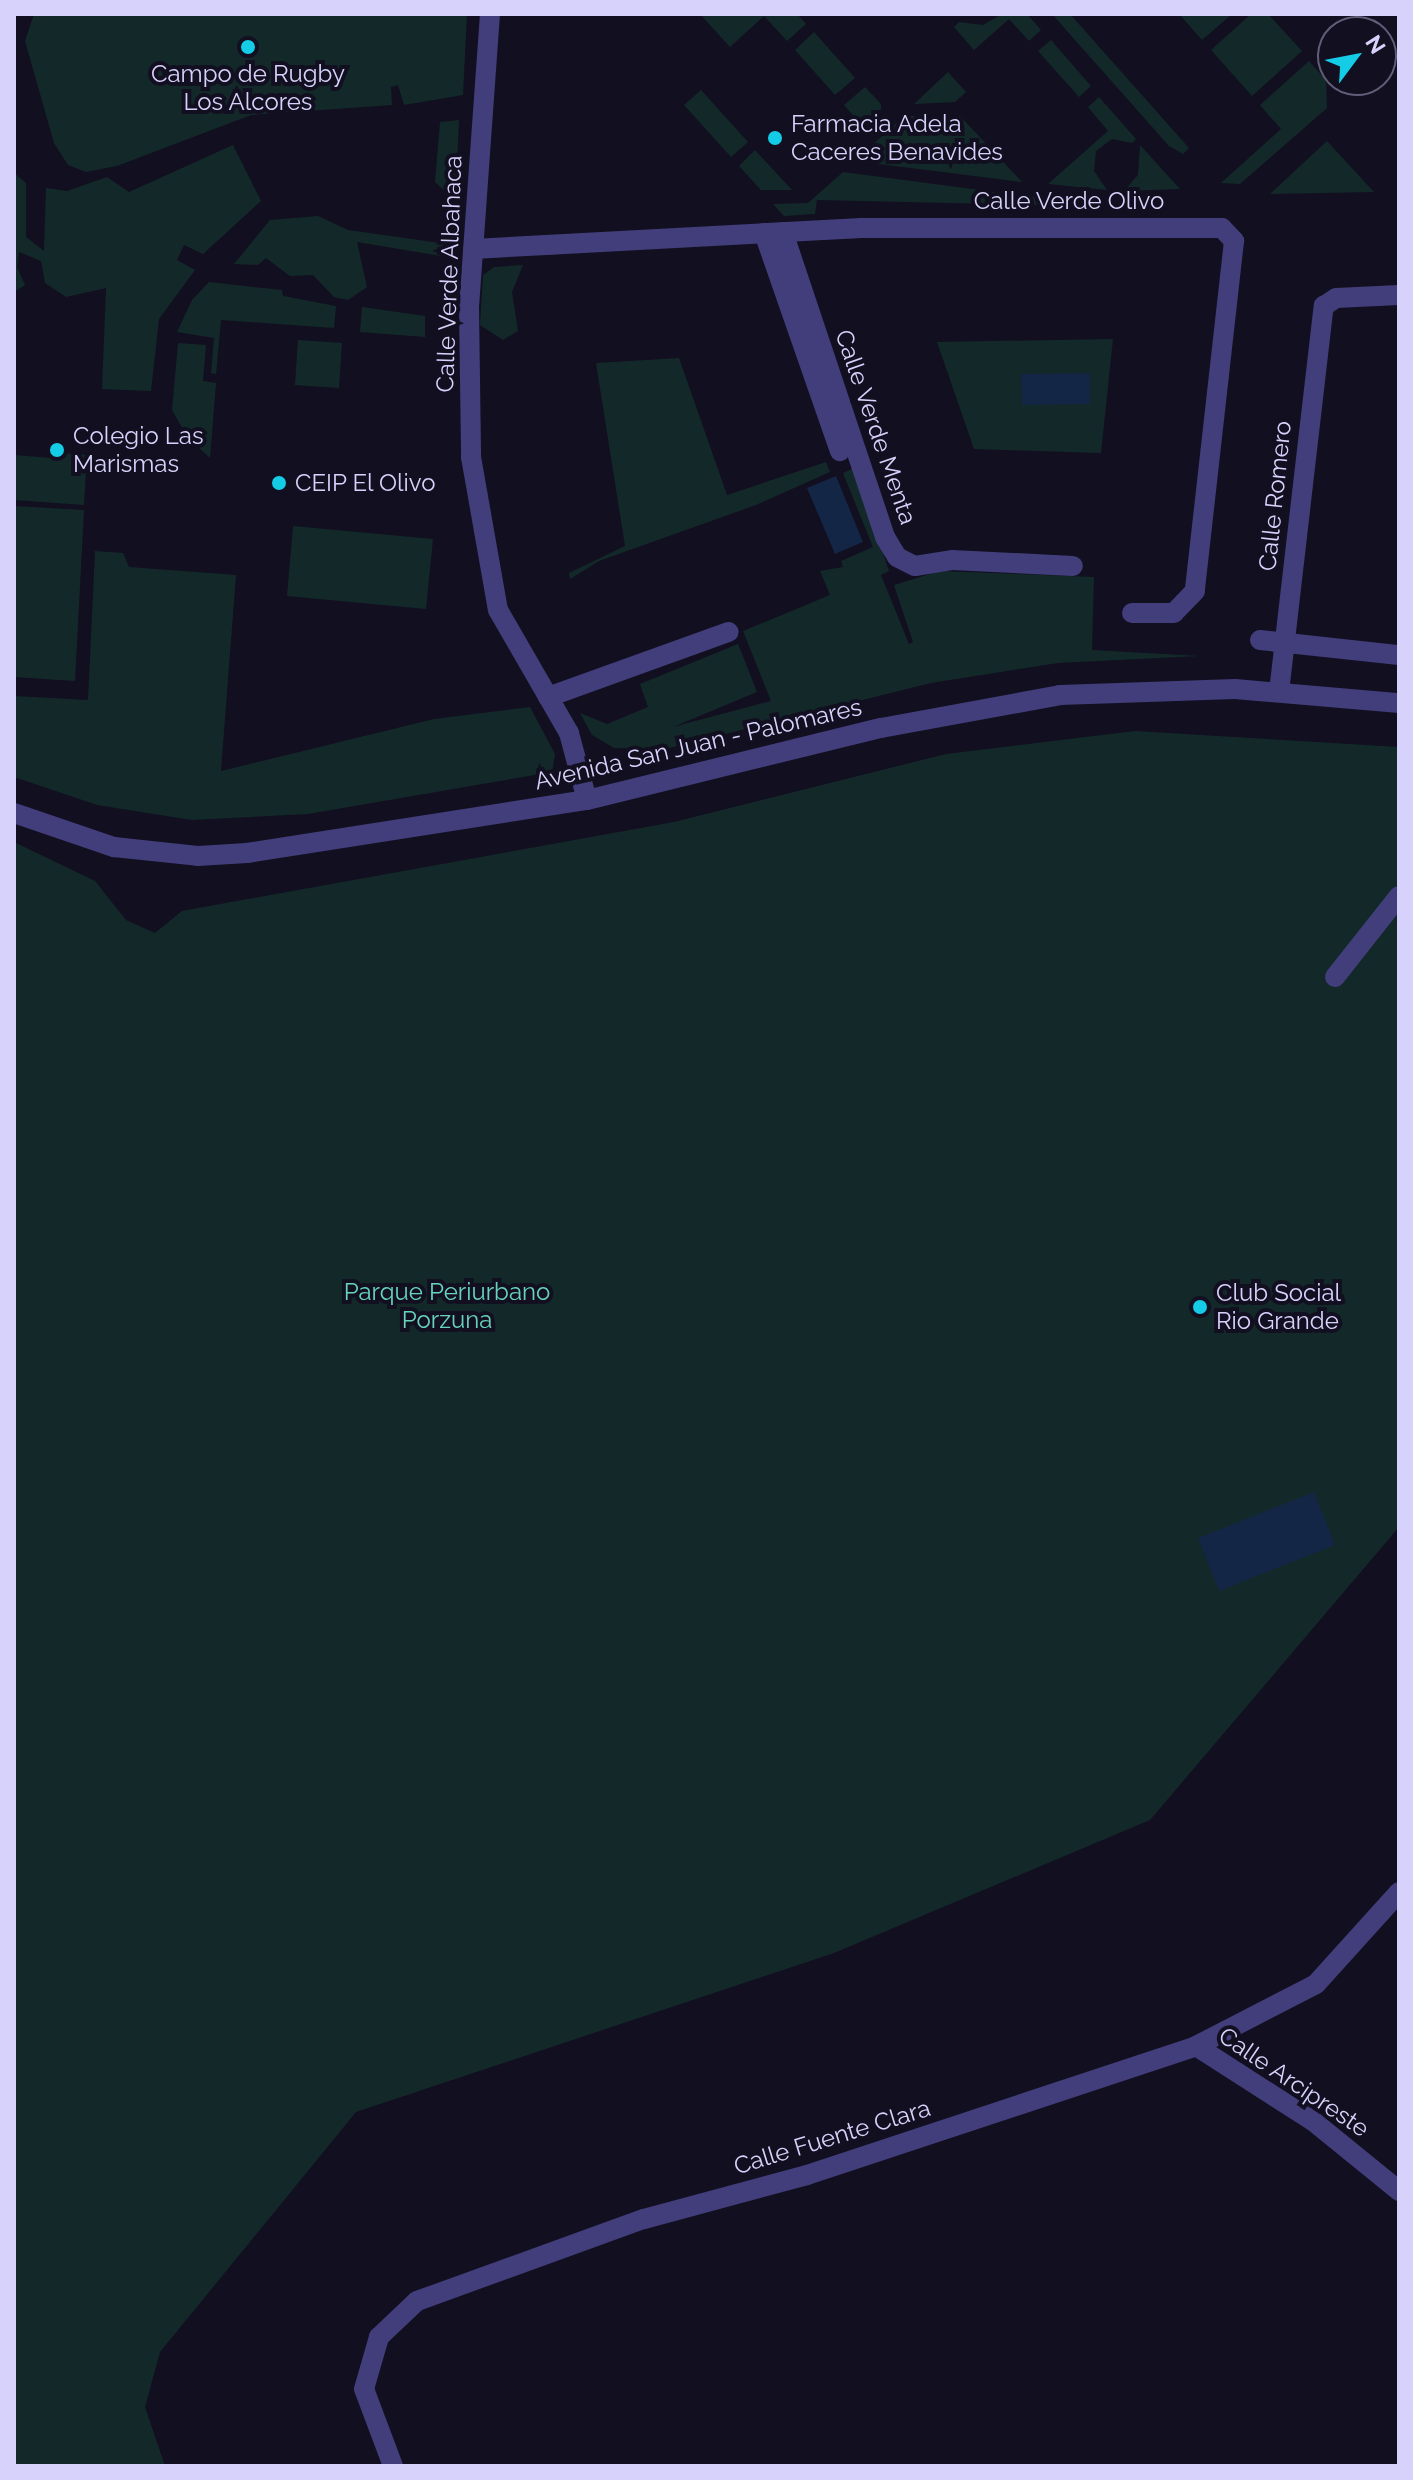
<!DOCTYPE html>
<style>
body{margin:0}
#map{position:relative;width:1413px;height:2480px;overflow:hidden;background:#120f20;font-family:Raleway,sans-serif}
div>[style]{position:absolute}
.green>*{inset:0;background:#132929}
.water>*{inset:0;background:#132645}
.minor>*{height:20px;margin:-10px;padding:0 10px;transform-origin:10px;border-radius:10px;background:#413e7b}
.tertiary>*{height:20px;margin:-10px;padding:0 10px;transform-origin:10px;border-radius:10px;background:#413e7b}
.dots>*{width:22px;height:22px;translate:-50% -50%;box-sizing:border-box;border:4px solid #120f20;border-radius:50%}
span{translate:-50% -50%;white-space:nowrap;text-align:center;line-height:1.15;-webkit-text-stroke:8px #120f20;paint-order:stroke}
.poi-label{font-size:24px;color:#d7d2fb}
.left{translate:0 -50%;text-align:left}
.street-label{font-size:24px;color:#d7d2fb}
.park-label{font-size:24px;color:#65d4ba}
.frame{position:absolute;inset:0;border:16px solid #d7d2fb;pointer-events:none}
.north{position:absolute;left:1317px;top:16px;width:80px;height:80px;box-sizing:border-box;background:#120f20;border:2px solid #615d78;border-radius:50%;rotate:58deg;font-size:22px;font-weight:700;line-height:32px;text-align:center;color:#d7d2fb}
.north::after{content:'';display:block;margin:auto;width:28px;height:36px;background:#14cce5;clip-path:polygon(50% 0,100% 100%,50% 72%,0 100%)}
</style>
<div id="map">
<div class="green">
<i style="clip-path:polygon(34px 14px,467px 14px,463px 95px,404px 105px,398px 85px,391px 87px,392px 105px,251px 115px,117px 166px,86px 172px,68px 165px,54px 143px,25px 41px)"></i>
<i style="clip-path:polygon(700px 14px,797px 14px,806px 24px,787px 41px,764px 16px,730px 47px)"></i>
<i style="clip-path:polygon(1002px 14px,1027px 14px,1041px 30px,1029px 41px,1009px 19px,974px 50px,954px 27px,959px 22px,983px 25px)"></i>
<i style="clip-path:polygon(1052px 14px,1070px 14px,1189px 148px,1183px 154px,1169px 146px)"></i>
<i style="clip-path:polygon(1179px 14px,1232px 14px,1202px 40px)"></i>
<i style="clip-path:polygon(1251px 14px,1268px 14px,1302px 51px,1252px 96px,1211px 50px)"></i>
<i style="clip-path:polygon(814px 32px,855px 78px,835px 95px,795px 50px)"></i>
<i style="clip-path:polygon(1051px 40px,1091px 86px,1079px 97px,1038px 51px)"></i>
<i style="clip-path:polygon(1309px 61px,1326px 80px,1327px 108px,1240px 184px,1221px 183px,1281px 129px,1260px 105px)"></i>
<i style="clip-path:polygon(948px 72px,966px 92px,955px 102px,914px 104px)"></i>
<i style="clip-path:polygon(865px 87px,881px 104px,881px 113px,864px 128px,844px 105px)"></i>
<i style="clip-path:polygon(701px 90px,748px 142px,731px 157px,684px 105px)"></i>
<i style="clip-path:polygon(1099px 97px,1136px 139px,1132px 143px,1112px 139px,1096px 151px,1094px 171px,1107px 190px,1048px 184px,1108px 131px,1088px 107px)"></i>
<i style="clip-path:polygon(904px 116px,960px 116px,1022px 182px,855px 161px)"></i>
<i style="clip-path:polygon(459px 120px,456px 187px,449px 195px,435px 182px,440px 122px)"></i>
<i style="clip-path:polygon(1327px 141px,1374px 192px,1270px 194px)"></i>
<i style="clip-path:polygon(233px 145px,261px 201px,203px 254px,184px 245px,177px 260px,195px 270px,159px 319px,151px 391px,102px 389px,106px 288px,66px 297px,45px 283px,41px 261px,19px 252px,17px 267px,25px 285px,14px 292px,14px 173px,26px 183px,26px 237px,44px 251px,46px 188px,67px 191px,107px 177px,129px 192px)"></i>
<i style="clip-path:polygon(1140px 145px,1180px 189px,1124px 191px,1138px 175px)"></i>
<i style="clip-path:polygon(755px 150px,792px 190px,761px 190px,739px 166px)"></i>
<i style="clip-path:polygon(843px 172px,1040px 198px,1040px 205px,817px 200px,815px 214px,784px 216px,773px 204px,808px 203px)"></i>
<i style="clip-path:polygon(318px 216px,348px 230px,454px 245px,453px 258px,357px 242px,367px 287px,348px 300px,334px 297px,313px 275px,290px 276px,266px 258px,258px 265px,234px 264px,270px 220px)"></i>
<i style="clip-path:polygon(523px 265px,512px 292px,518px 331px,503px 340px,480px 325px,483px 275px,494px 267px)"></i>
<i style="clip-path:polygon(209px 282px,282px 290px,283px 296px,336px 306px,334px 328px,221px 320px,216px 374px,211px 373px,214px 338px,177px 332px,192px 300px)"></i>
<i style="clip-path:polygon(362px 307px,425px 316px,425px 337px,360px 332px)"></i>
<i style="clip-path:polygon(1113px 339px,1101px 453px,974px 449px,937px 342px)"></i>
<i style="clip-path:polygon(298px 340px,342px 343px,339px 388px,295px 385px)"></i>
<i style="clip-path:polygon(178px 343px,206px 345px,203px 381px,216px 383px,210px 458px,188px 438px,172px 410px)"></i>
<i style="clip-path:polygon(679px 358px,727px 495px,826px 462px,830px 472px,756px 505px,599px 561px,570px 579px,569px 573px,625px 546px,596px 363px)"></i>
<i style="clip-path:polygon(53px 452px,87px 455px,84px 505px,14px 500px,14px 455px,52px 458px)"></i>
<i style="clip-path:polygon(854px 468px,889px 571px,881px 575px,909px 644px,913px 642px,894px 585px,940px 571px,1094px 577px,1092px 650px,1200px 656px,1058px 663px,931px 683px,665px 749px,614px 748px,592px 735px,580px 713px,607px 724px,648px 707px,640px 684px,738px 644px,757px 692px,673px 727px,771px 701px,743px 631px,830px 595px,820px 571px,843px 567px,841px 561px,873px 547px,843px 473px)"></i>
<i style="clip-path:polygon(14px 506px,84px 510px,75px 681px,14px 677px)"></i>
<i style="clip-path:polygon(293px 526px,433px 539px,426px 609px,287px 596px)"></i>
<i style="clip-path:polygon(95px 551px,123px 553px,129px 567px,236px 575px,221px 771px,434px 719px,530px 707px,555px 754px,552px 772px,308px 814px,192px 820px,97px 805px,14px 777px,14px 696px,88px 700px)"></i>
<i style="clip-path:polygon(1135px 731px,1399px 747px,1399px 1527px,1150px 1820px,834px 1953px,356px 2112px,160px 2352px,145px 2407px,165px 2466px,14px 2466px,14px 842px,95px 881px,126px 920px,155px 933px,182px 911px,674px 822px,946px 754px)"></i>
</div>
<div class="water">
<i style="clip-path:polygon(1090px 373px,1090px 404px,1022px 405px,1021px 374px)"></i>
<i style="clip-path:polygon(836px 476px,863px 542px,835px 554px,807px 488px)"></i>
<i style="clip-path:polygon(1314px 1492px,1335px 1545px,1219px 1591px,1198px 1538px)"></i>
</div>
<div class="minor">
<i style="left:490px;top:14px;width:295px;rotate:94.1deg"></i>
<i style="left:469px;top:308px;width:149px;rotate:89.2deg"></i>
<i style="left:471px;top:457px;width:155px;rotate:80deg"></i>
<i style="left:498px;top:610px;width:142px;rotate:60deg"></i>
<i style="left:569px;top:733px;width:69px;rotate:75deg"></i>
<i style="left:783px;top:232px;width:322px;rotate:71.5deg"></i>
<i style="left:885px;top:537px;width:23px;rotate:59deg"></i>
<i style="left:897px;top:557px;width:20px;rotate:27deg"></i>
<i style="left:915px;top:566px;width:37px;rotate:-9deg"></i>
<i style="left:952px;top:560px;width:121px;rotate:2.8deg"></i>
<i style="left:764px;top:233px;width:231px;rotate:70.8deg"></i>
<i style="left:473px;top:249px;width:389px;rotate:-3.1deg"></i>
<i style="left:861px;top:228px;width:361px"></i>
<i style="left:1222px;top:228px;width:18px;rotate:47deg"></i>
<i style="left:1234px;top:241px;width:352px;rotate:96.4deg"></i>
<i style="left:1195px;top:591px;width:30px;rotate:134deg"></i>
<i style="left:1174px;top:613px;width:42px;rotate:180deg"></i>
<i style="left:1260px;top:640px;width:140px;rotate:6.2deg"></i>
<i style="left:1279px;top:692px;width:389px;rotate:-83.4deg"></i>
<i style="left:1324px;top:306px;width:14px;rotate:-34deg"></i>
<i style="left:1336px;top:298px;width:63px;rotate:-2.7deg"></i>
<i style="left:548px;top:697px;width:192px;rotate:-19.8deg"></i>
<i style="left:1335px;top:977px;width:103px;rotate:-51.7deg"></i>
<i style="left:1196px;top:2046px;width:139px;rotate:32.7deg"></i>
<i style="left:1313px;top:2121px;width:111px;rotate:39.1deg"></i>
<i style="left:393px;top:2466px;width:82px;rotate:-110.6deg"></i>
<i style="left:364px;top:2389px;width:54px;rotate:-73.9deg"></i>
<i style="left:379px;top:2337px;width:52px;rotate:-43.5deg"></i>
<i style="left:417px;top:2301px;width:241px;rotate:-19.9deg"></i>
<i style="left:644px;top:2219px;width:169px;rotate:-15.1deg"></i>
<i style="left:807px;top:2175px;width:410px;rotate:-18.3deg"></i>
<i style="left:1196px;top:2046px;width:135px;rotate:-27.3deg"></i>
<i style="left:1316px;top:1984px;width:124px;rotate:-47.9deg"></i>
</div>
<div class="tertiary">
<i style="left:14px;top:813px;width:106px;rotate:18.8deg"></i>
<i style="left:114px;top:847px;width:84px;rotate:6.1deg"></i>
<i style="left:198px;top:856px;width:49px;rotate:-3.5deg"></i>
<i style="left:247px;top:853px;width:344px;rotate:-8.9deg"></i>
<i style="left:587px;top:800px;width:303px;rotate:-13.8deg"></i>
<i style="left:881px;top:728px;width:182px;rotate:-10.4deg"></i>
<i style="left:1060px;top:695px;width:175px;rotate:-2deg"></i>
<i style="left:1235px;top:689px;width:165px;rotate:4.9deg"></i>
</div>
<div class="dots">
<i style="left:248px;top:47px;background:#14cce5"></i>
<i style="left:775px;top:138px;background:#14cce5"></i>
<i style="left:57px;top:450px;background:#14cce5"></i>
<i style="left:279px;top:483px;background:#14cce5"></i>
<i style="left:1200px;top:1307px;background:#14cce5"></i>
</div>
<div class="poi-label">
<span style="left:248px;top:88px">Campo de Rugby<br>Los Alcores</span>
<span class="left" style="left:791px;top:138px">Farmacia Adela<br>Caceres Benavides</span>
<span class="left" style="left:73px;top:450px">Colegio Las<br>Marismas</span>
<span class="left" style="left:295px;top:483px">CEIP El Olivo</span>
<span class="left" style="left:1216px;top:1307px">Club Social<br>Rio Grande</span>
</div>
<div class="street-label">
<span style="left:1069px;top:201px">Calle Verde Olivo</span>
<span style="left:449px;top:274px;rotate:-88deg">Calle Verde Albahaca</span>
<span style="left:876px;top:427px;rotate:71deg">Calle Verde Menta</span>
<span style="left:1275px;top:496px;rotate:-84deg">Calle Romero</span>
<span style="left:698px;top:744px;rotate:-13deg">Avenida San Juan - Palomares</span>
<span style="left:1294px;top:2082px;rotate:34deg">Calle Arcipreste</span>
<span style="left:832px;top:2137px;rotate:-17deg">Calle Fuente Clara</span>
</div>
<div class="park-label">
<span style="left:447px;top:1306px">Parque Periurbano<br>Porzuna</span>
</div>
<div class="frame"></div>
<div class="north">N</div>
</div>
